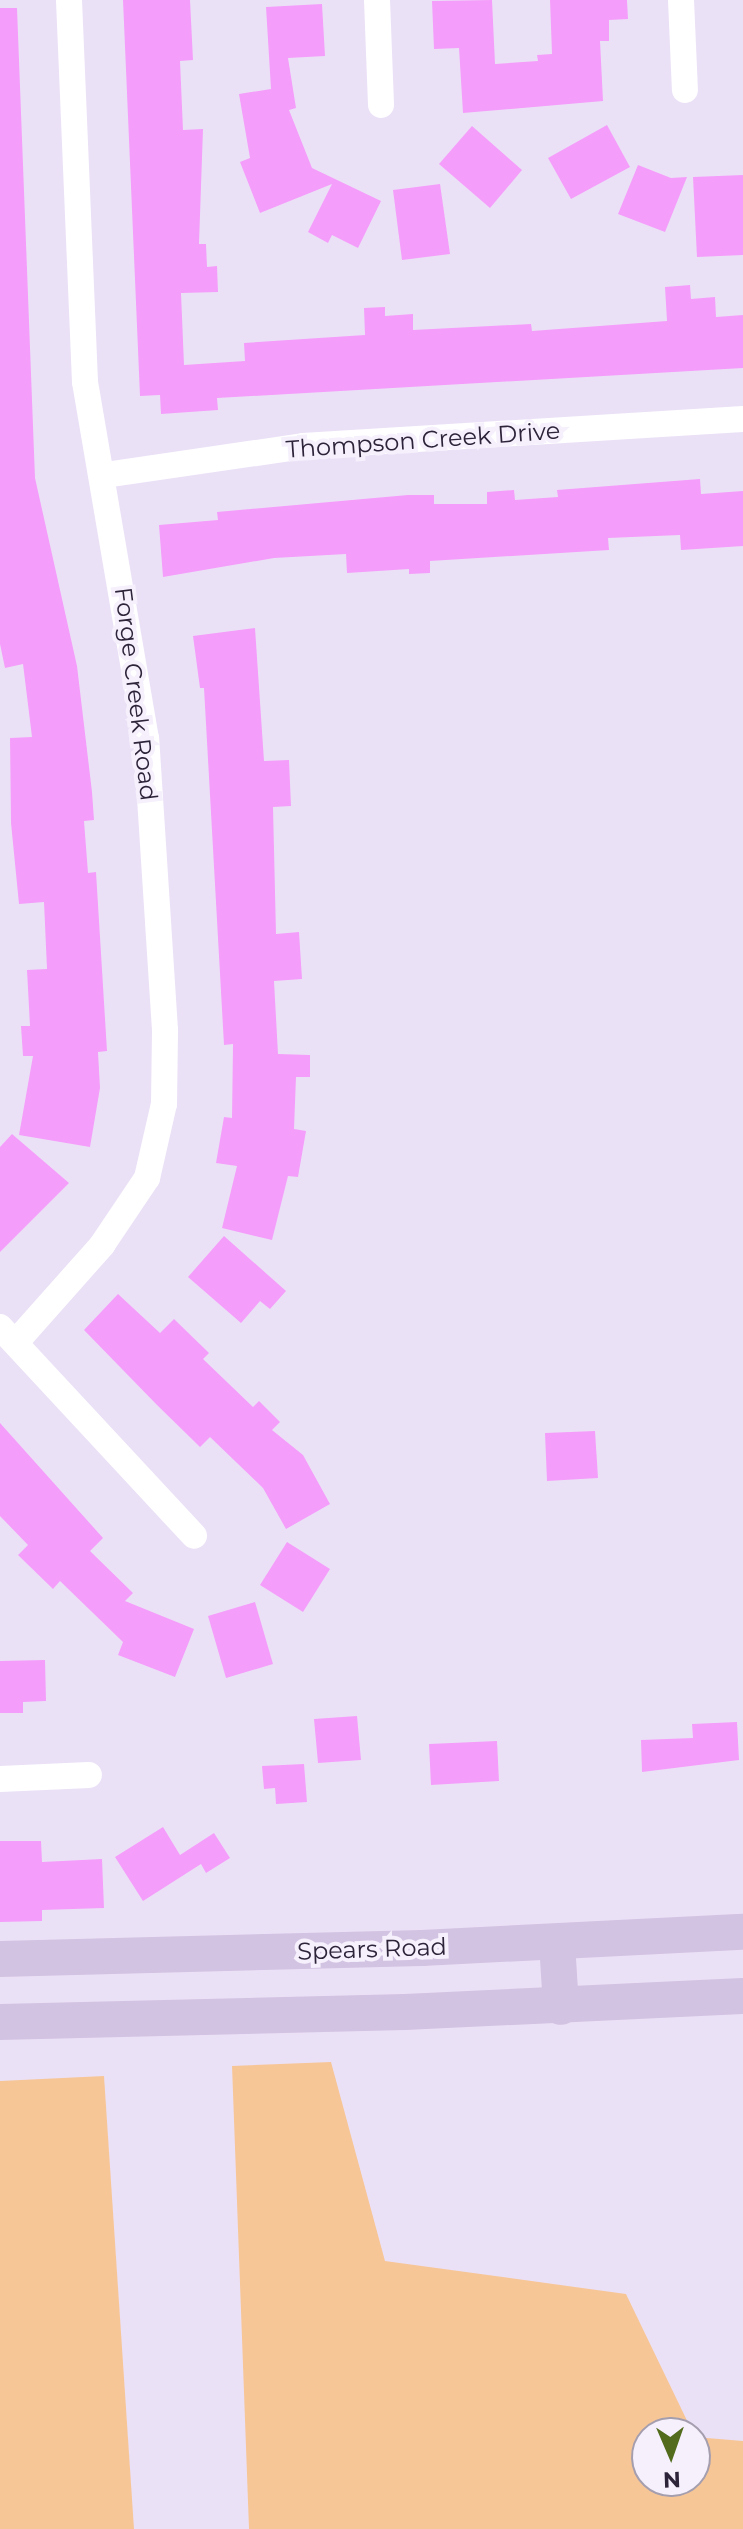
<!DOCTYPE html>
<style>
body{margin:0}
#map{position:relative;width:743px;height:2529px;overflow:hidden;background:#ebe1f7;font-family:Montserrat,sans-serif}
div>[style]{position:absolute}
.green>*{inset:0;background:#f7c697}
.building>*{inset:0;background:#f59dfa}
.minor>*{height:26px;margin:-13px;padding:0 13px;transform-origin:13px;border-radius:13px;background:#fff}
.secondary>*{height:36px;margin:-18px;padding:0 18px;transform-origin:18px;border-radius:18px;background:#d3c3e2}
span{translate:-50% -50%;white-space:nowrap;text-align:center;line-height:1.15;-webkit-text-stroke:8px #f5f0fc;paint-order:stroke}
.street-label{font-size:24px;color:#2e243a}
.north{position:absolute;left:631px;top:2417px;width:80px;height:80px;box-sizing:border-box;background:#f5f0fc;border:2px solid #a59eae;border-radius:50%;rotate:178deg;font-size:22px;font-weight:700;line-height:32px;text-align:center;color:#2e243a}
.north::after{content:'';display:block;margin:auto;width:28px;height:36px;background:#526b1c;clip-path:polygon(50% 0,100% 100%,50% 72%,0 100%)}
</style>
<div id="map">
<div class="green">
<i style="clip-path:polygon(331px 2062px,385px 2261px,626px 2294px,693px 2433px,647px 2433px,647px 2481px,695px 2481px,695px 2437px,743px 2441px,743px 2529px,249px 2529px,232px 2066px)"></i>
<i style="clip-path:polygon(104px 2076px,134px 2529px,0 2529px,0 2081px)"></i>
</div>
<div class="building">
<i style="clip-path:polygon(123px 0,190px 0,193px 60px,180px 61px,183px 130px,203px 129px,199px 244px,206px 244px,207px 267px,217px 266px,218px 292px,181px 293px,184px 365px,245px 361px,244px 343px,365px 335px,364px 308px,385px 307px,385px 316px,413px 314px,413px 330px,531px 324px,532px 331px,667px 321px,665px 287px,690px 285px,691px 299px,715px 297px,716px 317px,743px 315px,743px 368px,217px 398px,218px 410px,161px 414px,160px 395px,140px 396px)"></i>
<i style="clip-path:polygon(492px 0,495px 64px,538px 61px,537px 55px,552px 54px,550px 0,627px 0,628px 19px,609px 20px,609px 41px,600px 41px,603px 101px,463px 113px,459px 48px,434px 49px,432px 1px)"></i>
<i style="clip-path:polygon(322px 4px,325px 56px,288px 58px,296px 108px,289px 110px,312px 168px,381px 201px,358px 248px,332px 235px,328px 243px,308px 232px,332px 184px,260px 213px,240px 162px,250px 158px,239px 94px,271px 89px,266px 7px)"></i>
<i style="clip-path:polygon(0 8px,17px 8px,35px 478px,77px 666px,92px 792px,94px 820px,84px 821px,88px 873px,96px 872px,107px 1051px,98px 1052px,100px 1088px,90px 1147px,19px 1135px,33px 1056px,23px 1056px,21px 1026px,30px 1026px,27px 970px,47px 969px,44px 902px,19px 904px,11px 823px,10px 738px,32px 737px,23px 664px,5px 668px,0 644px)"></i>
<i style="clip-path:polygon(607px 125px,630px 167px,571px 199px,548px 158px)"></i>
<i style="clip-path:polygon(472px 126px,522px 170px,490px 208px,439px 164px)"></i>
<i style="clip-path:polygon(638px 165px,671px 178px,687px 177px,665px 232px,618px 214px)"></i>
<i style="clip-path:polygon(743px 175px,743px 255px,697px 257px,693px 177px)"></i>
<i style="clip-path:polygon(440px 184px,450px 254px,402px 260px,393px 190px)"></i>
<i style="clip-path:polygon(700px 479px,701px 494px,743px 491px,743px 546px,681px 550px,680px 535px,608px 538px,609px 550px,430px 561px,430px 573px,409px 574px,409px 569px,347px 573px,346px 554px,274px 558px,163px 577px,159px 525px,218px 520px,217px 512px,408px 495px,434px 495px,434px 504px,487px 504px,487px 492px,514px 490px,515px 500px,558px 497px,557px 490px)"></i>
<i style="clip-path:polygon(255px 628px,264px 761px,289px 760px,291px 806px,273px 807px,276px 934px,299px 932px,302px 979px,274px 981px,278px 1054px,310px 1055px,310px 1077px,296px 1077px,294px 1129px,306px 1131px,298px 1177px,288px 1176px,272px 1240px,222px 1228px,237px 1166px,216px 1163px,224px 1117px,232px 1118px,233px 1044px,224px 1045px,204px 688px,200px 688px,193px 636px)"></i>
<i style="clip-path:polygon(12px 1134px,69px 1183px,0 1252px,0 1147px)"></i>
<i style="clip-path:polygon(224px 1236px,286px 1291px,270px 1309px,260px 1301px,241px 1323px,188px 1277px)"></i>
<i style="clip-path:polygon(118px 1294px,160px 1333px,174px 1319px,209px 1353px,203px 1359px,253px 1407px,259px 1401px,280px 1422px,272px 1430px,303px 1455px,330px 1504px,286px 1529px,263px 1488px,210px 1437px,200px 1447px,157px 1405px,84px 1330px)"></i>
<i style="clip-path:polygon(0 1423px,103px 1538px,90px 1551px,133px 1593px,125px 1601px,194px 1629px,175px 1677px,118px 1655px,123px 1642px,60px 1581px,53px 1589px,18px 1555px,28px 1545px,0 1516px)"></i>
<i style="clip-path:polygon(595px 1431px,598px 1478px,547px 1481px,545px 1433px)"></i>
<i style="clip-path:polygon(287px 1542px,330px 1569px,303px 1612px,260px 1585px)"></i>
<i style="clip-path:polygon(255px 1602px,273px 1664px,226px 1678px,208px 1616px)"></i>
<i style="clip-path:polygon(45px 1660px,46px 1701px,23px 1702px,23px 1713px,0 1713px,0 1661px)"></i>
<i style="clip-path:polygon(357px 1716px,361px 1760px,318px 1763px,314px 1719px)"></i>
<i style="clip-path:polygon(737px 1722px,739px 1760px,642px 1772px,641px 1740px,693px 1738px,692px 1724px)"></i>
<i style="clip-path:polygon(497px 1741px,499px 1781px,431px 1785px,429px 1744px)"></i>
<i style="clip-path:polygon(304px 1764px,307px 1802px,276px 1804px,275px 1788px,264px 1789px,262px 1766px)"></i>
<i style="clip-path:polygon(163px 1827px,180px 1855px,214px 1833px,230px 1858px,206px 1873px,201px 1864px,143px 1901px,115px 1857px)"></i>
<i style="clip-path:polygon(0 1841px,41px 1841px,42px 1862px,102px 1859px,104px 1908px,42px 1910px,42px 1921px,0 1922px)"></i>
</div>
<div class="minor">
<i style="left:377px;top:0;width:105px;rotate:87.8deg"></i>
<i style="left:681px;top:0;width:90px;rotate:87.5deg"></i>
<i style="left:105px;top:475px;width:200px;rotate:-8.3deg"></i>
<i style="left:303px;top:446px;width:441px;rotate:-3.5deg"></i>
<i style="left:0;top:1327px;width:285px;rotate:47.1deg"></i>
<i style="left:16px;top:1342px;width:130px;rotate:-48.4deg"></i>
<i style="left:102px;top:1245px;width:81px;rotate:-56.1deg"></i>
<i style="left:147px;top:1178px;width:76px;rotate:-77.1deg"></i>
<i style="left:164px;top:1104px;width:74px;rotate:-89.2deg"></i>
<i style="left:165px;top:1030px;width:292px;rotate:-93.7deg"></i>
<i style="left:146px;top:739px;width:362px;rotate:-99.7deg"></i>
<i style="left:85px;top:382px;width:382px;rotate:-92.4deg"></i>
<i style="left:0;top:1779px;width:89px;rotate:-2.6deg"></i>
</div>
<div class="secondary">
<i style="left:557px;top:1943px;width:64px;rotate:86.4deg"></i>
<i style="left:0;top:1959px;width:422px;rotate:-1.5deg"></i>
<i style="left:422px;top:1948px;width:321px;rotate:-2.9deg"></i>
<i style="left:0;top:2022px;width:405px;rotate:-1.4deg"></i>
<i style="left:405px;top:2012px;width:338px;rotate:-2.7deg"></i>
</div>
<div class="street-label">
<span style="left:423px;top:440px;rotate:-4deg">Thompson Creek Drive</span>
<span style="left:136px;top:694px;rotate:83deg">Forge Creek Road</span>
<span style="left:372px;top:1949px;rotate:-2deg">Spears Road</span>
</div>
<div class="north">N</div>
</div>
